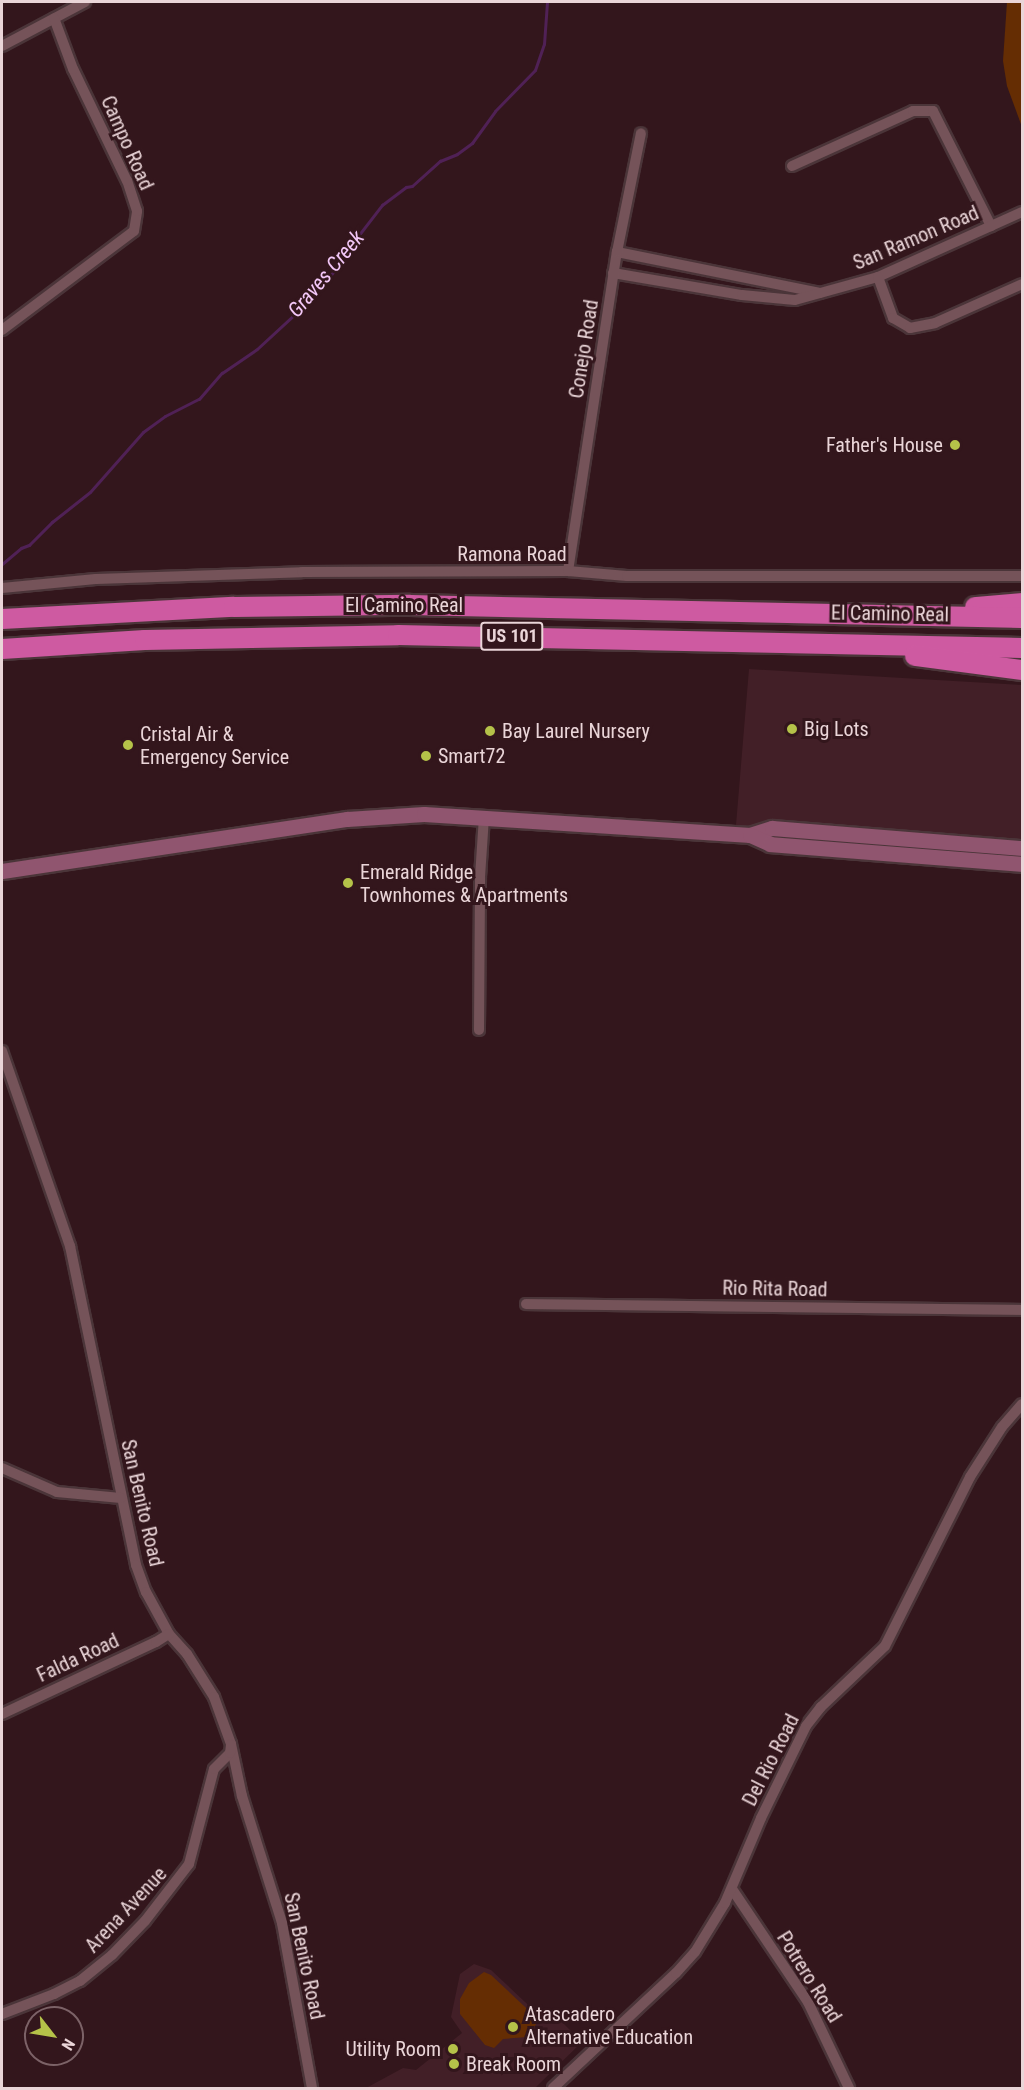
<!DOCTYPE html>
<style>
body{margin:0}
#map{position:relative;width:1024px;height:2090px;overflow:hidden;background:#33161c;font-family:"Roboto Condensed",sans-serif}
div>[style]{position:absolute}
.built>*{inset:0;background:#421f27}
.green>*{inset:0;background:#652d03}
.stream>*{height:3px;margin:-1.5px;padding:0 1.5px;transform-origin:1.5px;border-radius:1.5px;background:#502156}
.roads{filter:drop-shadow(2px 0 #4b3539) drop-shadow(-2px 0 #4b3539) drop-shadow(0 2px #4b3539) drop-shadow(0 -2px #4b3539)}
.street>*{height:10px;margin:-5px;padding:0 5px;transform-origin:5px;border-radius:5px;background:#755359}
.secondary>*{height:15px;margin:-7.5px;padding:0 7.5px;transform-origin:7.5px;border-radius:7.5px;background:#90556f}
.highway>*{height:20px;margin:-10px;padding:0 10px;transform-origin:10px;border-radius:10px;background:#ce5aa1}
.dots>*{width:16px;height:16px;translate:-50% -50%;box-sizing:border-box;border:3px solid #33161c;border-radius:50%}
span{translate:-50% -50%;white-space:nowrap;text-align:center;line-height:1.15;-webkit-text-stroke:6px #33161c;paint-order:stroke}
.shield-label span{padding:2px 4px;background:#33161c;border:2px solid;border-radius:4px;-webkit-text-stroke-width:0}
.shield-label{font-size:18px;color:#ead5d8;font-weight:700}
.street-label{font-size:20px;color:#ead5d8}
.poi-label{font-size:20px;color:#ead5d8}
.right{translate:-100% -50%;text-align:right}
.left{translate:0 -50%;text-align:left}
.water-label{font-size:21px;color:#f3c7f7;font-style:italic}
.frame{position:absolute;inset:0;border:3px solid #ead5d8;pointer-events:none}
.north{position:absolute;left:24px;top:2006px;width:60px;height:60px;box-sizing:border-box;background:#33161c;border:2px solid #7c6267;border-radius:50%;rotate:121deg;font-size:16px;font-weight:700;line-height:24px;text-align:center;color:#ead5d8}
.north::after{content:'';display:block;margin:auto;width:21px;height:27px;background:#b5c249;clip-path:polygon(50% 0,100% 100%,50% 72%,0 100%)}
</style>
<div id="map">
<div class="built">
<i style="clip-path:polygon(749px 669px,1022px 685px,1022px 846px,736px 825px)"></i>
<i style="clip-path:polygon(474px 1964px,491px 1970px,541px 2017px,561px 2021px,582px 2042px,535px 2088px,366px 2088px,403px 2068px,416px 2070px,462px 2033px,451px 2017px,460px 1974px)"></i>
</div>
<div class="green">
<i style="clip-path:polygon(1007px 2px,1022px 2px,1022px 127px,1007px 86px,1003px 61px)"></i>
<i style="clip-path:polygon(484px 1972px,491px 1975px,539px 2020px,527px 2037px,503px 2039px,494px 2048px,485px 2045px,460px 2014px,460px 1999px,469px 1983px)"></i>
</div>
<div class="stream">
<i style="left:2px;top:564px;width:25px;rotate:-40deg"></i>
<i style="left:21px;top:548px;width:9px;rotate:-21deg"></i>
<i style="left:29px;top:545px;width:33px;rotate:-45deg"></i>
<i style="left:52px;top:522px;width:48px;rotate:-38.3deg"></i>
<i style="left:90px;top:492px;width:80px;rotate:-48.5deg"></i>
<i style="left:143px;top:432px;width:27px;rotate:-36deg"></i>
<i style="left:165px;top:416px;width:38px;rotate:-27deg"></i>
<i style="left:199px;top:399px;width:35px;rotate:-49deg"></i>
<i style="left:222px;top:373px;width:42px;rotate:-34.4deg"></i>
<i style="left:257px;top:349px;width:71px;rotate:-42.7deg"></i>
<i style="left:309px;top:301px;width:47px;rotate:-50.2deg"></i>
<i style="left:339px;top:265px;width:18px;rotate:-61deg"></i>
<i style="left:348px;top:249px;width:56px;rotate:-52.3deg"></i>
<i style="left:382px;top:205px;width:30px;rotate:-37deg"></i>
<i style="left:406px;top:187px;width:6px;rotate:-9deg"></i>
<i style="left:412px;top:186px;width:38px;rotate:-42deg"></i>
<i style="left:440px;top:161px;width:18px;rotate:-22deg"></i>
<i style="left:457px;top:154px;width:19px;rotate:-36deg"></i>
<i style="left:472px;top:143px;width:39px;rotate:-54deg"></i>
<i style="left:495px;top:111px;width:57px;rotate:-45.7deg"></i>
<i style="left:535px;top:70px;width:28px;rotate:-71deg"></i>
<i style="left:544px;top:44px;width:42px;rotate:-85.9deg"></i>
</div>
<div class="roads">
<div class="street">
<i style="left:2px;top:46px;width:94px;rotate:-27.9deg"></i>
<i style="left:792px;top:166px;width:133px;rotate:-24.4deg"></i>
<i style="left:913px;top:111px;width:20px"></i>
<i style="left:933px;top:111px;width:129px;rotate:63.2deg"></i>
<i style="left:617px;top:252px;width:207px;rotate:11.4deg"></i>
<i style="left:613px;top:273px;width:131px;rotate:9.7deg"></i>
<i style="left:742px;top:295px;width:53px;rotate:5.4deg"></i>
<i style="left:795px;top:300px;width:86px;rotate:-15.5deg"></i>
<i style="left:878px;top:277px;width:158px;rotate:-24.3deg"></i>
<i style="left:878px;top:277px;width:44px;rotate:69.9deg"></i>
<i style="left:893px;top:318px;width:20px;rotate:30deg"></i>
<i style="left:910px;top:328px;width:25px;rotate:-11deg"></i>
<i style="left:935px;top:323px;width:95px;rotate:-24.1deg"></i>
<i style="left:2px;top:330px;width:165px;rotate:-36.9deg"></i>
<i style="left:134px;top:231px;width:20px;rotate:-81deg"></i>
<i style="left:137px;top:211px;width:32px;rotate:-108deg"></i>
<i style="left:127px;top:181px;width:124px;rotate:-115.7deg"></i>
<i style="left:73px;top:69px;width:54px;rotate:-110.4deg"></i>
<i style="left:568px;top:571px;width:323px;rotate:-81.3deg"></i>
<i style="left:617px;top:252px;width:121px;rotate:-78.6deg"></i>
<i style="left:2px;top:588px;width:94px;rotate:-5.5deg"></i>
<i style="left:96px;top:579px;width:206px;rotate:-1.9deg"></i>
<i style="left:302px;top:572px;width:266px;rotate:-0.2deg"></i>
<i style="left:568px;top:571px;width:59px;rotate:4.8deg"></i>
<i style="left:627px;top:576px;width:395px"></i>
<i style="left:479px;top:1030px;width:153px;rotate:-89.6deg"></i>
<i style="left:480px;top:877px;width:61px;rotate:-86.2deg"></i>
<i style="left:2px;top:1051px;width:207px;rotate:70.8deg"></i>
<i style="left:70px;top:1246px;width:326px;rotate:78.3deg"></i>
<i style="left:136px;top:1565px;width:29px;rotate:70deg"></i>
<i style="left:146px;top:1592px;width:48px;rotate:61.3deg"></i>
<i style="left:169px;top:1634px;width:27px;rotate:48deg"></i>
<i style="left:187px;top:1654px;width:51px;rotate:57.9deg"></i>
<i style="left:214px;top:1697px;width:50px;rotate:70.1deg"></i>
<i style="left:231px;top:1744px;width:53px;rotate:78.1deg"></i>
<i style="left:242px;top:1796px;width:133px;rotate:72.5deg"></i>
<i style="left:282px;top:1923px;width:168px;rotate:79.7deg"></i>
<i style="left:526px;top:1304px;width:496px;rotate:0.7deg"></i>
<i style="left:2px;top:1468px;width:60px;rotate:23.6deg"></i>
<i style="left:57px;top:1492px;width:64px;rotate:5.4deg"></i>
<i style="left:2px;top:1714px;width:170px;rotate:-25.1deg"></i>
<i style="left:156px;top:1642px;width:15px;rotate:-32deg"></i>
<i style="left:732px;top:1889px;width:136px;rotate:56.1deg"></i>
<i style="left:808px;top:2002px;width:95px;rotate:64.5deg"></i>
<i style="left:2px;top:2014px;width:56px;rotate:-21deg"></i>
<i style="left:54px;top:1994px;width:29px;rotate:-27deg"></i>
<i style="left:80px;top:1981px;width:41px;rotate:-39.1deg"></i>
<i style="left:112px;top:1955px;width:47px;rotate:-45.9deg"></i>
<i style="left:145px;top:1921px;width:72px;rotate:-52.3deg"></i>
<i style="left:189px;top:1864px;width:98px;rotate:-75.3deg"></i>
<i style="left:214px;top:1769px;width:23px;rotate:-45deg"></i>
<i style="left:230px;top:1753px;width:8px;rotate:-83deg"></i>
<i style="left:553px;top:2088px;width:168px;rotate:-43.1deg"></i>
<i style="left:676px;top:1973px;width:28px;rotate:-48deg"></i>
<i style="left:695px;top:1952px;width:57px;rotate:-58.5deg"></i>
<i style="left:725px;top:1903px;width:92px;rotate:-67deg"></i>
<i style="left:761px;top:1818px;width:102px;rotate:-63.9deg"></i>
<i style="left:806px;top:1726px;width:24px;rotate:-52deg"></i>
<i style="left:821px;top:1707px;width:88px;rotate:-43.6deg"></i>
<i style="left:885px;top:1646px;width:189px;rotate:-63.3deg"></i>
<i style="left:970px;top:1477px;width:59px;rotate:-57.4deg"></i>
<i style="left:1002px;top:1427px;width:30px;rotate:-49deg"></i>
</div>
<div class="secondary">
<i style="left:750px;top:835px;width:23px;rotate:-18deg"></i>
<i style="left:772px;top:828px;width:251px;rotate:4.6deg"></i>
<i style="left:2px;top:871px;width:349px;rotate:-8.6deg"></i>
<i style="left:347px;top:819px;width:77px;rotate:-3.7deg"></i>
<i style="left:424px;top:814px;width:327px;rotate:3.7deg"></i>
<i style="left:750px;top:835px;width:22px;rotate:24deg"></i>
<i style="left:770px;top:844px;width:253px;rotate:4.5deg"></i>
</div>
<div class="highway">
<i style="left:975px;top:607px;width:47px;rotate:-4.9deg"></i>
<i style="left:2px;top:619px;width:232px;rotate:-3deg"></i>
<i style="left:234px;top:607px;width:176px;rotate:-0.7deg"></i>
<i style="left:410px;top:605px;width:612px;rotate:1.22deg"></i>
<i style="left:2px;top:649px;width:143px;rotate:-3.6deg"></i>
<i style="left:145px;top:640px;width:253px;rotate:-1.1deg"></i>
<i style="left:398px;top:635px;width:624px;rotate:1.19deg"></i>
<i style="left:915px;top:656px;width:108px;rotate:7.5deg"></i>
</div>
</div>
<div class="dots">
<i style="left:955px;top:445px;background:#b5c249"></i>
<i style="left:792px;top:729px;background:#b5c249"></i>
<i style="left:490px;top:731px;background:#b5c249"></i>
<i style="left:128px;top:745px;background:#b5c249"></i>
<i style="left:426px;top:756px;background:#b5c249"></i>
<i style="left:348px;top:883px;background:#b5c249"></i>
<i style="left:513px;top:2027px;background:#b5c249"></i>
<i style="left:453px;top:2049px;background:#b5c249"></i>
<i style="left:454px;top:2064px;background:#b5c249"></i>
</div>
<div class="shield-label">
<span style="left:512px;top:636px">US 101</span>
</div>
<div class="street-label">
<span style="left:127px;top:143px;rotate:66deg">Campo Road</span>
<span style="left:916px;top:238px;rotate:-23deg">San Ramon Road</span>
<span style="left:584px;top:349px;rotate:-81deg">Conejo Road</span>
<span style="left:512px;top:554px">Ramona Road</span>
<span style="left:404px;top:605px">El Camino Real</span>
<span style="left:890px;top:614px;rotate:1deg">El Camino Real</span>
<span style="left:775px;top:1289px;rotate:1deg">Rio Rita Road</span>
<span style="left:142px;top:1503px;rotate:77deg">San Benito Road</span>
<span style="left:78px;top:1658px;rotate:-25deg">Falda Road</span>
<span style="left:771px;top:1760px;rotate:-63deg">Del Rio Road</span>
<span style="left:126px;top:1910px;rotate:-47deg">Arena Avenue</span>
<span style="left:304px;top:1956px;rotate:78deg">San Benito Road</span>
<span style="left:809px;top:1977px;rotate:58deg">Potrero Road</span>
</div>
<div class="poi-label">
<span class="right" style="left:943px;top:445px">Father's House</span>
<span class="left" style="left:804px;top:729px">Big Lots</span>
<span class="left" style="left:502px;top:731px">Bay Laurel Nursery</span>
<span class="left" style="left:140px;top:746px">Cristal Air &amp;<br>Emergency Service</span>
<span class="left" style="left:438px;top:756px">Smart72</span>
<span class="left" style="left:360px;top:884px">Emerald Ridge<br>Townhomes &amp; Apartments</span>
<span class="left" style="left:525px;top:2026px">Atascadero<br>Alternative Education</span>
<span class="right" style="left:441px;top:2049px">Utility Room</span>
<span class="left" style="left:466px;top:2064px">Break Room</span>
</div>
<div class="water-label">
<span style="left:326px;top:274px;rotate:-50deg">Graves Creek</span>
</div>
<div class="frame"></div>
<div class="north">N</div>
</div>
